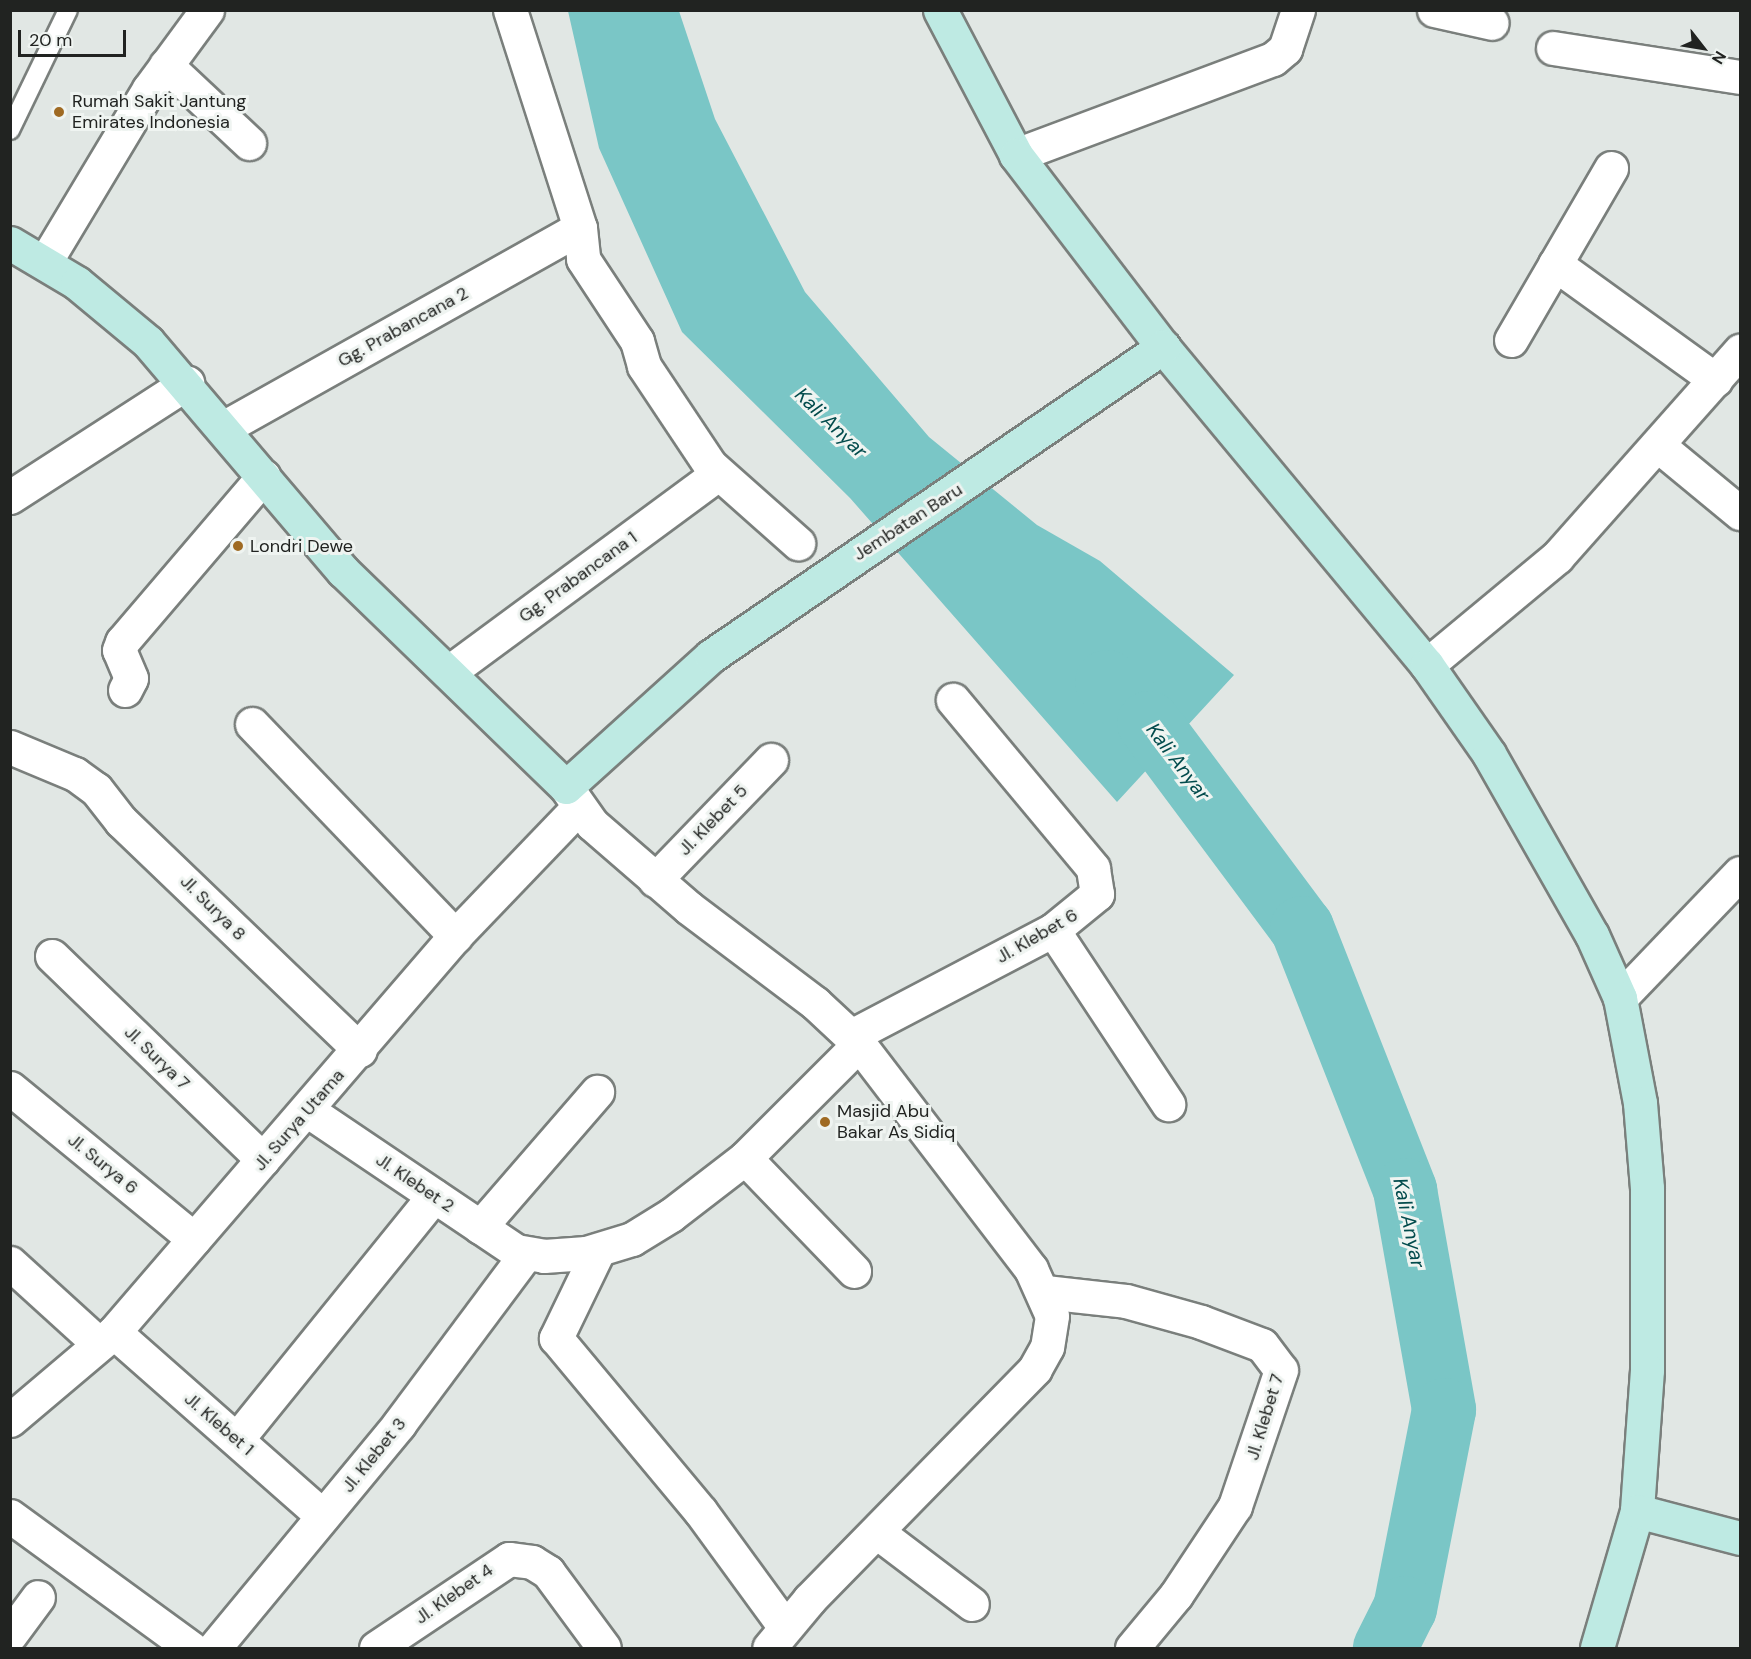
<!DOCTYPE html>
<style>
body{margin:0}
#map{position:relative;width:1751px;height:1659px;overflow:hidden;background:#e1e7e4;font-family:"DM Sans",sans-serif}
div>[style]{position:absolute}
.water>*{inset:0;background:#7ac6c6}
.river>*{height:64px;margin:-32px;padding:0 32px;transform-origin:32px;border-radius:32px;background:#7ac6c6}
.roads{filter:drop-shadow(2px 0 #7a7f7c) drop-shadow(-2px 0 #7a7f7c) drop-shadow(0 2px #7a7f7c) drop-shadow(0 -2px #7a7f7c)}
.lane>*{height:18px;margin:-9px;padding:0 9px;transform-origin:9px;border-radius:9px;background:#fff}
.street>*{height:33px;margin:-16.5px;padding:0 16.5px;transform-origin:16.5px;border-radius:16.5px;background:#fff}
.secondary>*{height:33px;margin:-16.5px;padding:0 16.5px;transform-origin:16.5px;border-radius:16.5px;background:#beeae3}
.dots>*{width:16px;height:16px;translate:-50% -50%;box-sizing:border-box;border:3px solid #eff4f1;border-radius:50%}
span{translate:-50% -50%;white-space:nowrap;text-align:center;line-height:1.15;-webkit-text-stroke:6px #eff4f1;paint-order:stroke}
.poi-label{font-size:18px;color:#212321}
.left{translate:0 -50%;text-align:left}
.street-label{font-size:18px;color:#212321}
.water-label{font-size:20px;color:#024b4c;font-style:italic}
.frame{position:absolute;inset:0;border:12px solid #212321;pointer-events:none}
.north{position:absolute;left:1673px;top:18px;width:60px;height:60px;-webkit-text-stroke:4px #eff4f1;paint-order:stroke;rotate:121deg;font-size:16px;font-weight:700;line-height:24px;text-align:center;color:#212321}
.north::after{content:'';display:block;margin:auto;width:21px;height:27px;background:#212321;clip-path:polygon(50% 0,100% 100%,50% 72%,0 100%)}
.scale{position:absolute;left:18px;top:30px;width:108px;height:27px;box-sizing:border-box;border:3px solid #212321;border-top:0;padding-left:8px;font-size:18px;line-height:21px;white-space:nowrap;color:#212321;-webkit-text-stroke:4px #eff4f1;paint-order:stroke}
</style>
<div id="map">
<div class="water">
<i style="clip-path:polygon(568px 11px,679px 11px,715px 119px,805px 292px,929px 437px,1037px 525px,1100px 561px,1234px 675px,1117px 802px,850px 498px,682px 332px,599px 148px)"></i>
</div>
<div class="river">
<i style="left:1107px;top:682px;width:59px;rotate:44.3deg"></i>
<i style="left:1149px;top:723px;width:256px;rotate:53.3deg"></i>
<i style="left:1302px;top:928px;width:282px;rotate:68.5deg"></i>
<i style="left:1405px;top:1190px;width:223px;rotate:79.9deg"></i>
<i style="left:1444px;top:1410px;width:202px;rotate:101.1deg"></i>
<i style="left:1405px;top:1608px;width:45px;rotate:116.6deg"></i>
</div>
<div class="roads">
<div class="lane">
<i style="left:10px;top:130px;width:133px;rotate:-64.2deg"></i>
</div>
<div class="street">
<i style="left:510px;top:10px;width:229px;rotate:72.2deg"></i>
<i style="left:580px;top:228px;width:31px;rotate:84deg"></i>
<i style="left:583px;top:259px;width:98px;rotate:56.6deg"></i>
<i style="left:637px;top:341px;width:26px;rotate:74deg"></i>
<i style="left:644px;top:366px;width:119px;rotate:56.3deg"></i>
<i style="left:710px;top:465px;width:118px;rotate:41.6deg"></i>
<i style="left:1434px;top:10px;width:59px;rotate:12.6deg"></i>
<i style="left:1553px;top:48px;width:189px;rotate:8.8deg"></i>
<i style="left:166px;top:65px;width:114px;rotate:43.2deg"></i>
<i style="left:1016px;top:155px;width:274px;rotate:-20.5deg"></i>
<i style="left:1273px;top:59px;width:16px;rotate:-40deg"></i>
<i style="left:1285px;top:49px;width:41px;rotate:-71.6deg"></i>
<i style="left:45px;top:262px;width:202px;rotate:-59deg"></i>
<i style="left:149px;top:89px;width:98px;rotate:-53.7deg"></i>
<i style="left:1555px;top:264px;width:198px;rotate:35.8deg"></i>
<i style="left:1511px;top:340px;width:199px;rotate:-59.8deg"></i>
<i style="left:225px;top:427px;width:407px;rotate:-29.3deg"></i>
<i style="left:1660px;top:447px;width:104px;rotate:39.5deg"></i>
<i style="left:10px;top:497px;width:211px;rotate:-32.8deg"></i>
<i style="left:1427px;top:665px;width:169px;rotate:-39.7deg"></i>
<i style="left:1557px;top:557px;width:276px;rotate:-48.4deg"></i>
<i style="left:449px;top:672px;width:322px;rotate:-36.4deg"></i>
<i style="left:125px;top:690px;width:13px;rotate:-63deg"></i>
<i style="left:131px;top:678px;width:30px;rotate:-113deg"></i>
<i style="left:119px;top:650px;width:9px;rotate:-69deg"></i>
<i style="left:122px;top:642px;width:218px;rotate:-49.5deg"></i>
<i style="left:252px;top:724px;width:294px;rotate:46.2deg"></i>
<i style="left:10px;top:747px;width:70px;rotate:22.6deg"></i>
<i style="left:75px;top:774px;width:26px;rotate:36deg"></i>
<i style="left:96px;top:789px;width:41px;rotate:52deg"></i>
<i style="left:121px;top:821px;width:331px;rotate:43.8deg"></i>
<i style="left:566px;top:787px;width:45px;rotate:54.9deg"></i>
<i style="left:592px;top:824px;width:128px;rotate:40.9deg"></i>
<i style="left:689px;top:908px;width:158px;rotate:37deg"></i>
<i style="left:815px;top:1003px;width:60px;rotate:43deg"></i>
<i style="left:859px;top:1044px;width:283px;rotate:52.6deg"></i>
<i style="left:1031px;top:1269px;width:51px;rotate:65.9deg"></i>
<i style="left:1052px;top:1316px;width:31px;rotate:99deg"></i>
<i style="left:1047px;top:1347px;width:25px;rotate:119deg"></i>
<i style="left:1035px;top:1369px;width:323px;rotate:134.4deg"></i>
<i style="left:809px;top:1600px;width:62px;rotate:129.8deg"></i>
<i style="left:655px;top:880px;width:167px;rotate:-46deg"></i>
<i style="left:1053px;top:930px;width:209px;rotate:56.5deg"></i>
<i style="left:52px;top:956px;width:293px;rotate:44deg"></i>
<i style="left:1620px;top:998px;width:173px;rotate:-46.2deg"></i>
<i style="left:851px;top:1036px;width:228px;rotate:-27.7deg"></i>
<i style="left:1053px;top:930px;width:57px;rotate:-39.3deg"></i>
<i style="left:1097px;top:894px;width:26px;rotate:-99deg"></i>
<i style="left:1093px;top:868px;width:219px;rotate:-129.8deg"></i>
<i style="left:10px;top:1088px;width:238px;rotate:39.4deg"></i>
<i style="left:307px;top:1110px;width:252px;rotate:34deg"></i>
<i style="left:516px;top:1251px;width:28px;rotate:10deg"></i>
<i style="left:544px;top:1256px;width:42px;rotate:-4.1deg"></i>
<i style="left:586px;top:1253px;width:48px;rotate:-16.9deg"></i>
<i style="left:632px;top:1239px;width:46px;rotate:-31.6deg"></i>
<i style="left:671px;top:1215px;width:93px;rotate:-37.6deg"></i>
<i style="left:745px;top:1158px;width:161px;rotate:-45deg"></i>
<i style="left:745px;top:1158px;width:157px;rotate:46deg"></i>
<i style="left:480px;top:1227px;width:179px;rotate:-49.1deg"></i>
<i style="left:598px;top:1251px;width:97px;rotate:115.8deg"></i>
<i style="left:556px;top:1338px;width:226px;rotate:50.2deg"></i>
<i style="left:701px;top:1512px;width:142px;rotate:53.9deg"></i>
<i style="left:10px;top:1263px;width:120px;rotate:42.3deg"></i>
<i style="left:1045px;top:1292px;width:81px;rotate:6.3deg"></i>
<i style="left:1126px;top:1301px;width:78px;rotate:15.6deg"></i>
<i style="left:1201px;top:1322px;width:65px;rotate:20.7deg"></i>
<i style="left:1262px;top:1345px;width:31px;rotate:53deg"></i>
<i style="left:1281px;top:1370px;width:144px;rotate:108.7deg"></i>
<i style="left:1235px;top:1506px;width:107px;rotate:123.5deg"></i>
<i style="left:1176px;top:1595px;width:69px;rotate:129.7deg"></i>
<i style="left:114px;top:1332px;width:278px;rotate:41.4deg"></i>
<i style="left:10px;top:1420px;width:136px;rotate:-40.2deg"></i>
<i style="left:114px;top:1332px;width:523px;rotate:-49.27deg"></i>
<i style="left:455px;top:936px;width:176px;rotate:-46.2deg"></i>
<i style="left:237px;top:1439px;width:313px;rotate:-51deg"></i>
<i style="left:10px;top:1516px;width:224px;rotate:36.1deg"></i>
<i style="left:877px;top:1532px;width:119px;rotate:37.2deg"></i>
<i style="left:10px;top:1635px;width:47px;rotate:-53.6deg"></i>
<i style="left:214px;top:1648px;width:291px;rotate:-50.4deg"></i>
<i style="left:399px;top:1424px;width:211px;rotate:-53.3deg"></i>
<i style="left:376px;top:1648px;width:160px;rotate:-33.8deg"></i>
<i style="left:509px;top:1559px;width:23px;rotate:7deg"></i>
<i style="left:532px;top:1562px;width:19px;rotate:32deg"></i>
<i style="left:548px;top:1572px;width:94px;rotate:53.6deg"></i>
</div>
<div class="secondary">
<i style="left:940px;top:10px;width:164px;rotate:62.3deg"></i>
<i style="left:1016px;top:155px;width:242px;rotate:52.6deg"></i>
<i style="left:1163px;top:347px;width:413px;rotate:50.3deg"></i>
<i style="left:1427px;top:665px;width:108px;rotate:55.1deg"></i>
<i style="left:1489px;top:754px;width:208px;rotate:60.4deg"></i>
<i style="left:1592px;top:935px;width:69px;rotate:66deg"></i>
<i style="left:1620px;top:998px;width:107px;rotate:79.2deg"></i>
<i style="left:1640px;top:1103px;width:85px;rotate:85.3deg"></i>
<i style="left:1647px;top:1188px;width:182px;rotate:90deg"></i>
<i style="left:1647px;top:1370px;width:141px;rotate:94.1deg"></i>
<i style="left:1637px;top:1511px;width:143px;rotate:106.3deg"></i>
<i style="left:10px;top:243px;width:78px;rotate:30.8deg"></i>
<i style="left:77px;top:283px;width:92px;rotate:39.7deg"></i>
<i style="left:148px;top:342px;width:301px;rotate:49.6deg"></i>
<i style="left:343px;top:571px;width:310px;rotate:44.1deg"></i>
<i style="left:566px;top:787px;width:195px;rotate:-42.1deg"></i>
<i style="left:711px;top:656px;width:548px;rotate:-34.36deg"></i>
<i style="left:1637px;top:1511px;width:106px;rotate:14.7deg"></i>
</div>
</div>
<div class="dots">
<i style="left:59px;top:112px;background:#9f6a23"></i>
<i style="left:238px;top:546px;background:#9f6a23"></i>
<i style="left:825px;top:1122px;background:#9f6a23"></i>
</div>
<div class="poi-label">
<span class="left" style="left:72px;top:112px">Rumah Sakit Jantung<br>Emirates Indonesia</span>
<span class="left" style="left:250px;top:546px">Londri Dewe</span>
<span class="left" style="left:837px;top:1122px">Masjid Abu<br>Bakar As Sidiq</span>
</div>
<div class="street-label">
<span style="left:403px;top:327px;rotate:-29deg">Gg. Prabancana 2</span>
<span style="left:908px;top:522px;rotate:-33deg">Jembatan Baru</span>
<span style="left:578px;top:577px;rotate:-36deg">Gg. Prabancana 1</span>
<span style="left:713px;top:820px;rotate:-46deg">Jl. Klebet 5</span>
<span style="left:213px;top:908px;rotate:45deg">Jl. Surya 8</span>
<span style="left:1037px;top:936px;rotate:-30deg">Jl. Klebet 6</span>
<span style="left:157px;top:1058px;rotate:44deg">Jl. Surya 7</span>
<span style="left:299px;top:1120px;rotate:-49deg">Jl. Surya Utama</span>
<span style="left:103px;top:1164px;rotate:39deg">Jl. Surya 6</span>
<span style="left:415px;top:1183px;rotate:34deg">Jl. Klebet 2</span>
<span style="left:1265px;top:1417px;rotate:-73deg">Jl. Klebet 7</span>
<span style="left:219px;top:1424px;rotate:41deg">Jl. Klebet 1</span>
<span style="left:374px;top:1455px;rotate:-51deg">Jl. Klebet 3</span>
<span style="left:454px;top:1594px;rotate:-35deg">Jl. Klebet 4</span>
</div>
<div class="water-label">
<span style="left:831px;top:423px;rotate:44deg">Kali Anyar</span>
<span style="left:1178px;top:762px;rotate:53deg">Kali Anyar</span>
<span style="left:1409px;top:1223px;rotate:78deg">Kali Anyar</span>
</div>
<div class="frame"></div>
<div class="north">N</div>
<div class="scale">20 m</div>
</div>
